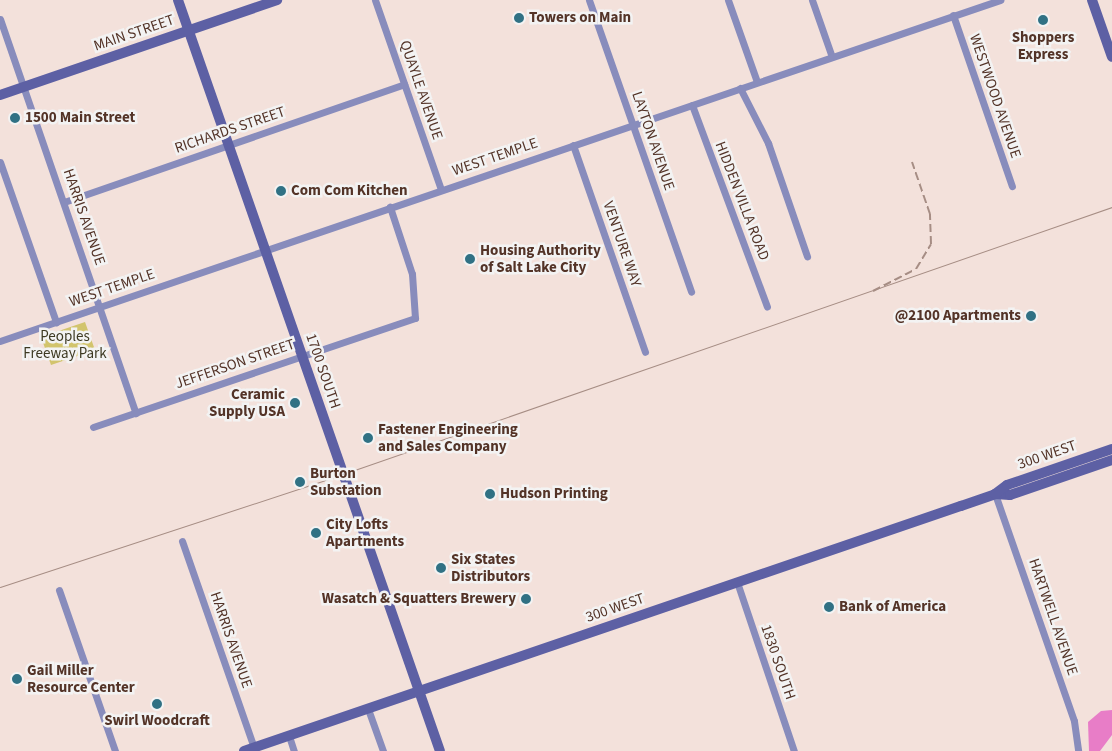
<!DOCTYPE html>
<style>
body{margin:0}
#map{position:relative;width:1112px;height:751px;overflow:hidden;background:#f3e1db;font-family:"Source Sans 3",sans-serif}
div>[style]{position:absolute}
.green>*{inset:0;background:#d2c46d}
.water>*{inset:0;background:#e87dc7}
.street>*{height:7px;margin:-3.5px;padding:0 3.5px;transform-origin:3.5px;border-radius:3.5px;background:#888cbc}
.secondary>*{height:10px;margin:-5px;padding:0 5px;transform-origin:5px;border-radius:5px;background:#5d60a4}
.tram>*{height:1px;margin:-0.5px;padding:0 0.5px;transform-origin:0.5px;border-radius:0.5px;background:#a68d84}
.rail>*{height:2px;margin-top:-1px;transform-origin:0;background:repeating-linear-gradient(90deg,#a68d84 0 8px,transparent 0 12px)}
.dots>*{width:14px;height:14px;translate:-50% -50%;box-sizing:border-box;border:2px solid #f3f3f3;border-radius:50%}
span{translate:-50% -50%;white-space:nowrap;text-align:center;line-height:1.15;-webkit-text-stroke:5px #f3f3f3;paint-order:stroke}
.poi-label{font-size:15px;color:#533327;font-weight:700}
.left{translate:0 -50%;text-align:left}
.right{translate:-100% -50%;text-align:right}
.street-label{font-size:15px;color:#533327}
.park-label{font-size:15px;color:#3d3922}
</style>
<div id="map">
<div class="green">
<i style="clip-path:polygon(85px 322px,95px 350px,51px 365px,41px 337px)"></i>
</div>
<div class="water">
<i style="clip-path:polygon(1112px 710px,1112px 735px,1100px 751px,1089px 751px,1088px 722px,1101px 711px)"></i>
</div>
<div class="street">
<i style="left:375px;top:0;width:201px;rotate:70.8deg"></i>
<i style="left:589px;top:0;width:309px;rotate:70.7deg"></i>
<i style="left:728px;top:0;width:87px;rotate:70.5deg"></i>
<i style="left:812px;top:0;width:60px;rotate:70.7deg"></i>
<i style="left:953px;top:15px;width:181px;rotate:71deg"></i>
<i style="left:0;top:19px;width:417px;rotate:71deg"></i>
<i style="left:740px;top:88px;width:62px;rotate:63deg"></i>
<i style="left:768px;top:143px;width:120px;rotate:71deg"></i>
<i style="left:692px;top:105px;width:215px;rotate:69.6deg"></i>
<i style="left:573px;top:145px;width:219px;rotate:70.8deg"></i>
<i style="left:0;top:162px;width:170px;rotate:70.7deg"></i>
<i style="left:64px;top:202px;width:360px;rotate:-19.1deg"></i>
<i style="left:0;top:341px;width:1057px;rotate:-18.83deg"></i>
<i style="left:93px;top:427px;width:340px;rotate:-18.7deg"></i>
<i style="left:415px;top:318px;width:44px;rotate:-93.9deg"></i>
<i style="left:412px;top:274px;width:71px;rotate:-108.2deg"></i>
<i style="left:995px;top:494px;width:240px;rotate:70.8deg"></i>
<i style="left:1074px;top:721px;width:30px;rotate:82deg"></i>
<i style="left:182px;top:541px;width:219px;rotate:70.8deg"></i>
<i style="left:737px;top:582px;width:178px;rotate:71.4deg"></i>
<i style="left:59px;top:590px;width:170px;rotate:70.8deg"></i>
<i style="left:368px;top:709px;width:45px;rotate:70.3deg"></i>
<i style="left:289px;top:736px;width:16px;rotate:72deg"></i>
</div>
<div class="secondary">
<i style="left:178px;top:0;width:795px;rotate:70.77deg"></i>
<i style="left:1092px;top:0;width:60px;rotate:70.7deg"></i>
<i style="left:0;top:95px;width:293px;rotate:-18.9deg"></i>
<i style="left:995px;top:494px;width:15px;rotate:4deg"></i>
<i style="left:1010px;top:495px;width:108px;rotate:-18.9deg"></i>
<i style="left:244px;top:751px;width:758px;rotate:-18.87deg"></i>
<i style="left:961px;top:506px;width:36px;rotate:-19deg"></i>
<i style="left:995px;top:494px;width:15px;rotate:-37deg"></i>
<i style="left:1007px;top:485px;width:111px;rotate:-18.9deg"></i>
</div>
<div class="tram">
<i style="left:0;top:587px;width:361px;rotate:-18.2deg"></i>
<i style="left:343px;top:474px;width:814px;rotate:-19.15deg"></i>
</div>
<div class="rail">
<i style="left:873px;top:291px;width:48px;rotate:-27.1deg"></i>
<i style="left:916px;top:269px;width:29px;rotate:-59deg"></i>
<i style="left:931px;top:244px;width:30px;rotate:-92deg"></i>
<i style="left:930px;top:214px;width:55px;rotate:-109.1deg"></i>
</div>
<div class="dots">
<i style="left:519px;top:18px;background:#307184"></i>
<i style="left:1043px;top:20px;background:#307184"></i>
<i style="left:15px;top:118px;background:#307184"></i>
<i style="left:281px;top:191px;background:#307184"></i>
<i style="left:470px;top:259px;background:#307184"></i>
<i style="left:1031px;top:316px;background:#307184"></i>
<i style="left:295px;top:403px;background:#307184"></i>
<i style="left:368px;top:438px;background:#307184"></i>
<i style="left:300px;top:482px;background:#307184"></i>
<i style="left:490px;top:494px;background:#307184"></i>
<i style="left:316px;top:533px;background:#307184"></i>
<i style="left:441px;top:568px;background:#307184"></i>
<i style="left:526px;top:599px;background:#307184"></i>
<i style="left:829px;top:607px;background:#307184"></i>
<i style="left:17px;top:679px;background:#307184"></i>
<i style="left:157px;top:704px;background:#307184"></i>
</div>
<div class="poi-label">
<span class="left" style="left:529px;top:18px">Towers on Main</span>
<span style="left:1043px;top:46px">Shoppers<br>Express</span>
<span class="left" style="left:25px;top:118px">1500 Main Street</span>
<span class="left" style="left:291px;top:191px">Com Com Kitchen</span>
<span class="left" style="left:480px;top:259px">Housing Authority<br>of Salt Lake City</span>
<span class="right" style="left:1021px;top:316px">@2100 Apartments</span>
<span class="right" style="left:285px;top:403px">Ceramic<br>Supply USA</span>
<span class="left" style="left:378px;top:438px">Fastener Engineering<br>and Sales Company</span>
<span class="left" style="left:310px;top:482px">Burton<br>Substation</span>
<span class="left" style="left:500px;top:494px">Hudson Printing</span>
<span class="left" style="left:326px;top:533px">City Lofts<br>Apartments</span>
<span class="left" style="left:451px;top:568px">Six States<br>Distributors</span>
<span class="right" style="left:516px;top:599px">Wasatch &amp; Squatters Brewery</span>
<span class="left" style="left:839px;top:607px">Bank of America</span>
<span class="left" style="left:27px;top:679px">Gail Miller<br>Resource Center</span>
<span style="left:157px;top:721px">Swirl Woodcraft</span>
</div>
<div class="street-label">
<span style="left:134px;top:33px;rotate:-19deg">MAIN STREET</span>
<span style="left:421px;top:90px;rotate:71deg">QUAYLE AVENUE</span>
<span style="left:995px;top:96px;rotate:71deg">WESTWOOD AVENUE</span>
<span style="left:230px;top:130px;rotate:-19deg">RICHARDS STREET</span>
<span style="left:653px;top:141px;rotate:71deg">LAYTON AVENUE</span>
<span style="left:495px;top:157px;rotate:-19deg">WEST TEMPLE</span>
<span style="left:742px;top:201px;rotate:69deg">HIDDEN VILLA ROAD</span>
<span style="left:84px;top:217px;rotate:71deg">HARRIS AVENUE</span>
<span style="left:622px;top:244px;rotate:71deg">VENTURE WAY</span>
<span style="left:112px;top:288px;rotate:-19deg">WEST TEMPLE</span>
<span style="left:235px;top:364px;rotate:-19deg">JEFFERSON STREET</span>
<span style="left:323px;top:371px;rotate:71deg">1700 SOUTH</span>
<span style="left:1047px;top:455px;rotate:-19deg">300 WEST</span>
<span style="left:615px;top:608px;rotate:-19deg">300 WEST</span>
<span style="left:1053px;top:617px;rotate:71deg">HARTWELL AVENUE</span>
<span style="left:231px;top:640px;rotate:71deg">HARRIS AVENUE</span>
<span style="left:778px;top:662px;rotate:71deg">1830 SOUTH</span>
</div>
<div class="park-label">
<span style="left:65px;top:345px">Peoples<br>Freeway Park</span>
</div>
</div>
